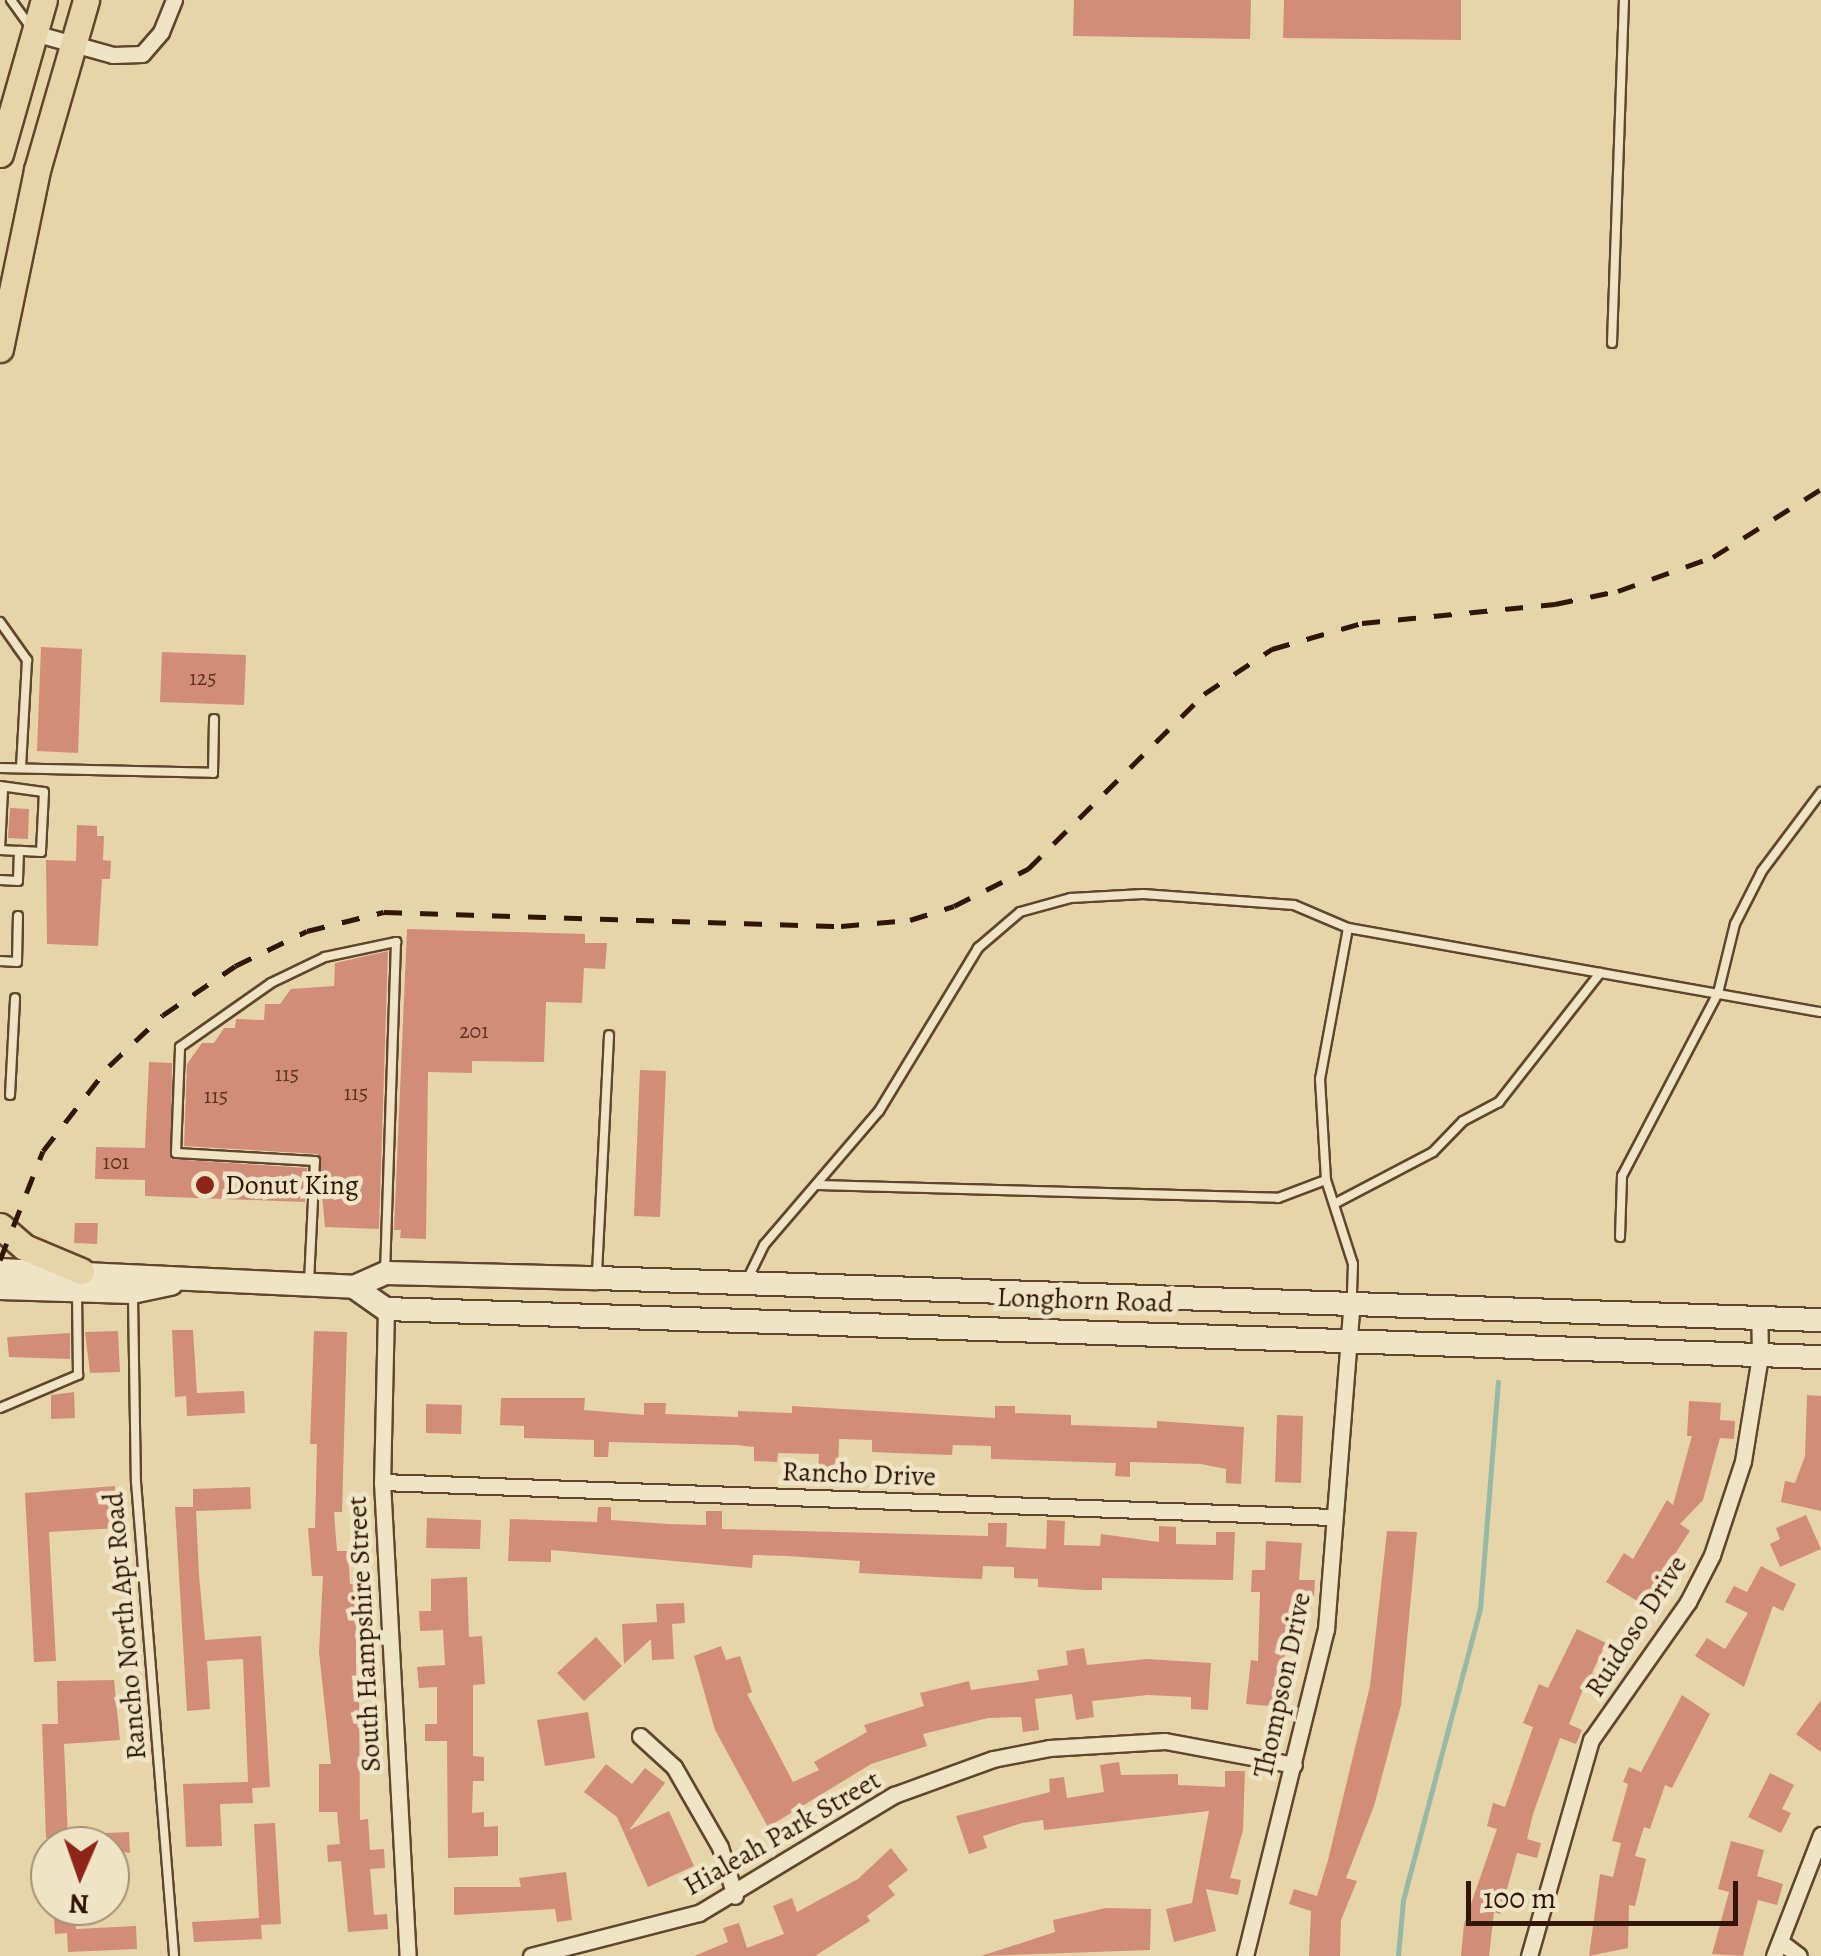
<!DOCTYPE html>
<style>
body{margin:0}
#map{position:relative;width:1821px;height:1956px;overflow:hidden;background:#e6d5a8;font-family:Alegreya,serif}
div>[style]{position:absolute}
.stream>*{height:5px;margin:-2.5px;padding:0 2.5px;transform-origin:2.5px;border-radius:2.5px;background:#96b9a6}
.building>*{inset:0;background:#d28d79}
.roads{filter:drop-shadow(2px 0 #5f462d) drop-shadow(-2px 0 #5f462d) drop-shadow(0 2px #5f462d) drop-shadow(0 -2px #5f462d)}
.service>*{height:8px;margin:-4px;padding:0 4px;transform-origin:4px;border-radius:4px;background:#efe4c6}
.minor>*{height:15px;margin:-7.5px;padding:0 7.5px;transform-origin:7.5px;border-radius:7.5px;background:#efe4c6}
.secondary>*{height:22px;margin:-11px;padding:0 11px;transform-origin:11px;border-radius:11px;background:#efe4c6}
.primary>*{height:25px;margin:-12.5px;padding:0 12.5px;transform-origin:12.5px;border-radius:12.5px;background:#e6d5a8}
.rail>*{height:5px;margin-top:-2.5px;transform-origin:0;background:repeating-linear-gradient(90deg,#321604 0 18px,transparent 0 36px)}
.dots>*{width:28px;height:28px;translate:-50% -50%;box-sizing:border-box;border:5px solid #efe4c6;border-radius:50%}
span{translate:-50% -50%;white-space:nowrap;text-align:center;line-height:1.15;-webkit-text-stroke:9px #efe4c6;paint-order:stroke}
.number-label{font-size:22px;color:#5a3421}
.number-label span{-webkit-text-stroke-width:0}
.poi-label{font-size:28px;color:#321604}
.left{translate:0 -50%;text-align:left}
.street-label{font-size:28px;color:#321604}
.north{position:absolute;left:30px;top:1826px;width:100px;height:100px;box-sizing:border-box;background:#efe4c6;border:2px solid #a39278;border-radius:50%;rotate:182deg;font-size:28px;font-weight:700;line-height:40px;text-align:center;color:#321604}
.north::after{content:'';display:block;margin:auto;width:35px;height:45px;background:#8f2418;clip-path:polygon(50% 0,100% 100%,50% 72%,0 100%)}
.scale{position:absolute;left:1466px;top:1881px;width:272px;height:45px;box-sizing:border-box;border:5px solid #321604;border-top:0;padding-left:12px;font-size:30px;line-height:35px;white-space:nowrap;color:#321604;-webkit-text-stroke:8px #efe4c6;paint-order:stroke}
</style>
<div id="map">
<div class="stream">
<i style="left:1398px;top:1956px;width:56px;rotate:-84.9deg"></i>
<i style="left:1403px;top:1900px;width:301px;rotate:-75.2deg"></i>
<i style="left:1480px;top:1609px;width:228px;rotate:-85.5deg"></i>
</div>
<div class="building">
<i style="clip-path:polygon(1074px 0,1251px 0,1250px 39px,1073px 36px)"></i>
<i style="clip-path:polygon(1284px 0,1461px 0,1461px 40px,1283px 38px)"></i>
<i style="clip-path:polygon(41px 647px,82px 649px,78px 753px,37px 751px)"></i>
<i style="clip-path:polygon(162px 652px,246px 655px,244px 705px,160px 702px)"></i>
<i style="clip-path:polygon(10px 808px,29px 809px,28px 839px,8px 838px)"></i>
<i style="clip-path:polygon(77px 825px,97px 826px,97px 836px,104px 836px,103px 860px,111px 861px,110px 879px,102px 879px,98px 946px,47px 944px,46px 860px,76px 861px)"></i>
<i style="clip-path:polygon(407px 929px,585px 934px,585px 943px,607px 943px,605px 969px,584px 968px,582px 1003px,546px 1002px,544px 1062px,472px 1061px,472px 1073px,428px 1072px,426px 1239px,400px 1238px,401px 1230px,394px 1230px)"></i>
<i style="clip-path:polygon(388px 951px,379px 1229px,325px 1227px,318px 1154px,184px 1146px,187px 1064px,202px 1043px,214px 1043px,224px 1028px,235px 1028px,236px 1019px,264px 1020px,265px 1004px,280px 1004px,291px 989px,334px 986px,335px 963px)"></i>
<i style="clip-path:polygon(149px 1062px,172px 1063px,171px 1159px,307px 1168px,305px 1202px,145px 1196px,145px 1180px,95px 1179px,96px 1147px,145px 1148px)"></i>
<i style="clip-path:polygon(640px 1070px,666px 1071px,660px 1217px,634px 1216px)"></i>
<i style="clip-path:polygon(75px 1223px,98px 1223px,97px 1244px,74px 1243px)"></i>
<i style="clip-path:polygon(172px 1330px,193px 1330px,197px 1393px,244px 1391px,245px 1413px,187px 1416px,186px 1396px,175px 1397px)"></i>
<i style="clip-path:polygon(118px 1331px,120px 1372px,90px 1373px,85px 1332px)"></i>
<i style="clip-path:polygon(314px 1331px,347px 1332px,342px 1512px,334px 1512px,337px 1551px,348px 1551px,350px 1584px,356px 1584px,356px 1679px,371px 1678px,372px 1692px,359px 1692px,360px 1820px,368px 1819px,370px 1850px,384px 1849px,385px 1868px,370px 1869px,374px 1915px,387px 1914px,388px 1929px,348px 1932px,341px 1861px,328px 1862px,327px 1845px,340px 1844px,337px 1812px,319px 1812px,319px 1764px,331px 1764px,319px 1652px,323px 1576px,312px 1576px,308px 1528px,315px 1528px,317px 1444px,310px 1444px)"></i>
<i style="clip-path:polygon(70px 1333px,70px 1359px,9px 1357px,7px 1337px)"></i>
<i style="clip-path:polygon(74px 1392px,75px 1418px,51px 1419px,51px 1395px)"></i>
<i style="clip-path:polygon(1807px 1395px,1821px 1396px,1821px 1511px,1781px 1502px,1785px 1481px,1795px 1483px,1805px 1456px)"></i>
<i style="clip-path:polygon(501px 1398px,585px 1398px,584px 1410px,644px 1415px,644px 1403px,666px 1403px,665px 1414px,738px 1417px,738px 1411px,792px 1413px,792px 1406px,995px 1418px,995px 1406px,1015px 1406px,1015px 1413px,1071px 1415px,1071px 1425px,1157px 1428px,1157px 1421px,1244px 1427px,1241px 1484px,1226px 1483px,1226px 1469px,1201px 1464px,1130px 1462px,1130px 1477px,1115px 1476px,1116px 1463px,991px 1459px,991px 1446px,953px 1445px,952px 1455px,896px 1453px,872px 1452px,872px 1440px,839px 1439px,838px 1470px,818px 1469px,819px 1454px,778px 1453px,777px 1462px,754px 1461px,754px 1447px,737px 1445px,609px 1442px,608px 1457px,594px 1457px,594px 1440px,524px 1438px,524px 1426px,500px 1425px)"></i>
<i style="clip-path:polygon(1689px 1401px,1721px 1403px,1720px 1420px,1735px 1421px,1734px 1439px,1720px 1438px,1703px 1500px,1680px 1524px,1690px 1531px,1642px 1604px,1606px 1582px,1624px 1553px,1633px 1559px,1667px 1500px,1673px 1505px,1692px 1436px,1687px 1436px)"></i>
<i style="clip-path:polygon(426px 1404px,462px 1405px,461px 1434px,426px 1433px)"></i>
<i style="clip-path:polygon(1277px 1415px,1303px 1416px,1301px 1483px,1275px 1482px)"></i>
<i style="clip-path:polygon(115px 1486px,118px 1528px,49px 1532px,56px 1661px,34px 1662px,25px 1493px)"></i>
<i style="clip-path:polygon(250px 1487px,251px 1509px,196px 1511px,199px 1575px,205px 1640px,261px 1636px,270px 1787px,252px 1788px,253px 1803px,220px 1804px,222px 1846px,186px 1847px,183px 1784px,248px 1782px,243px 1659px,207px 1661px,210px 1709px,187px 1711px,175px 1507px,193px 1507px,193px 1489px)"></i>
<i style="clip-path:polygon(598px 1507px,611px 1507px,611px 1520px,668px 1524px,706px 1525px,706px 1511px,722px 1511px,722px 1529px,988px 1536px,988px 1523px,1007px 1523px,1006px 1547px,1046px 1549px,1047px 1520px,1065px 1521px,1064px 1545px,1100px 1546px,1101px 1534px,1159px 1542px,1159px 1526px,1176px 1527px,1176px 1544px,1216px 1545px,1216px 1532px,1235px 1532px,1233px 1580px,1102px 1578px,1102px 1590px,1086px 1590px,1038px 1587px,1038px 1579px,1014px 1578px,1014px 1567px,983px 1566px,982px 1579px,956px 1578px,859px 1573px,860px 1561px,787px 1556px,753px 1555px,752px 1568px,551px 1550px,551px 1562px,508px 1561px,510px 1519px,597px 1522px)"></i>
<i style="clip-path:polygon(1806px 1515px,1821px 1549px,1780px 1567px,1770px 1544px,1780px 1539px,1776px 1528px)"></i>
<i style="clip-path:polygon(427px 1518px,481px 1520px,480px 1549px,426px 1548px)"></i>
<i style="clip-path:polygon(1387px 1531px,1417px 1532px,1401px 1705px,1374px 1806px,1346px 1878px,1357px 1881px,1341px 1920px,1340px 1956px,1309px 1956px,1311px 1911px,1289px 1904px,1294px 1889px,1317px 1896px,1328px 1860px,1370px 1686px)"></i>
<i style="clip-path:polygon(1266px 1541px,1302px 1543px,1299px 1580px,1315px 1580px,1314px 1596px,1293px 1594px,1291px 1652px,1285px 1652px,1279px 1707px,1246px 1704px,1251px 1660px,1258px 1661px,1260px 1592px,1251px 1592px,1252px 1570px,1265px 1570px)"></i>
<i style="clip-path:polygon(1761px 1566px,1796px 1584px,1783px 1611px,1773px 1606px,1744px 1687px,1695px 1656px,1707px 1638px,1725px 1649px,1748px 1613px,1725px 1602px,1734px 1586px,1747px 1592px)"></i>
<i style="clip-path:polygon(467px 1577px,469px 1637px,482px 1636px,485px 1684px,473px 1685px,473px 1756px,484px 1757px,484px 1781px,473px 1781px,472px 1813px,484px 1812px,484px 1827px,498px 1826px,498px 1856px,448px 1858px,447px 1741px,425px 1741px,425px 1724px,437px 1724px,437px 1687px,419px 1688px,417px 1667px,445px 1665px,443px 1630px,420px 1631px,419px 1611px,431px 1611px,431px 1579px)"></i>
<i style="clip-path:polygon(684px 1603px,685px 1623px,672px 1624px,674px 1659px,652px 1660px,651px 1639px,624px 1664px,622px 1624px,657px 1622px,656px 1604px)"></i>
<i style="clip-path:polygon(1577px 1629px,1606px 1643px,1592px 1673px,1600px 1677px,1593px 1691px,1584px 1687px,1569px 1724px,1582px 1730px,1576px 1744px,1560px 1738px,1533px 1814px,1527px 1839px,1541px 1843px,1537px 1858px,1517px 1853px,1500px 1914px,1494px 1912px,1489px 1956px,1461px 1956px,1464px 1924px,1497px 1829px,1487px 1826px,1493px 1803px,1505px 1807px,1533px 1727px,1523px 1723px,1539px 1684px,1548px 1688px)"></i>
<i style="clip-path:polygon(596px 1637px,622px 1666px,584px 1701px,557px 1673px)"></i>
<i style="clip-path:polygon(721px 1646px,726px 1660px,740px 1656px,752px 1692px,747px 1694px,793px 1782px,819px 1770px,814px 1762px,867px 1732px,864px 1725px,924px 1706px,920px 1693px,969px 1681px,971px 1690px,1039px 1680px,1037px 1670px,1068px 1665px,1066px 1651px,1084px 1648px,1087px 1665px,1147px 1659px,1211px 1663px,1208px 1710px,1191px 1709px,1191px 1697px,1148px 1695px,1092px 1701px,1094px 1717px,1076px 1720px,1072px 1694px,1035px 1699px,1039px 1730px,1023px 1732px,1021px 1717px,988px 1718px,923px 1734px,927px 1746px,871px 1764px,768px 1827px,715px 1730px,694px 1656px)"></i>
<i style="clip-path:polygon(114px 1680px,120px 1740px,64px 1744px,68px 1837px,46px 1838px,42px 1724px,58px 1724px,57px 1681px)"></i>
<i style="clip-path:polygon(1682px 1695px,1710px 1714px,1672px 1788px,1665px 1785px,1650px 1829px,1644px 1827px,1635px 1856px,1646px 1859px,1635px 1906px,1629px 1905px,1628px 1948px,1589px 1956px,1600px 1874px,1613px 1877px,1621px 1843px,1612px 1841px,1628px 1784px,1623px 1782px,1629px 1767px,1641px 1772px)"></i>
<i style="clip-path:polygon(1821px 1700px,1821px 1752px,1796px 1734px)"></i>
<i style="clip-path:polygon(588px 1712px,595px 1758px,545px 1766px,537px 1720px)"></i>
<i style="clip-path:polygon(1119px 1762px,1121px 1775px,1178px 1774px,1178px 1785px,1225px 1787px,1225px 1771px,1245px 1771px,1243px 1830px,1230px 1878px,1241px 1880px,1238px 1895px,1206px 1889px,1216px 1931px,1174px 1942px,1166px 1909px,1192px 1903px,1209px 1811px,1044px 1830px,1043px 1820px,1022px 1823px,983px 1836px,987px 1848px,969px 1854px,956px 1816px,1050px 1792px,1049px 1779px,1064px 1777px,1067px 1798px,1104px 1792px,1100px 1765px)"></i>
<i style="clip-path:polygon(606px 1764px,632px 1784px,645px 1768px,665px 1783px,629px 1830px,669px 1811px,694px 1866px,648px 1887px,617px 1817px,584px 1792px)"></i>
<i style="clip-path:polygon(1770px 1773px,1794px 1785px,1782px 1809px,1791px 1813px,1781px 1833px,1748px 1817px)"></i>
<i style="clip-path:polygon(275px 1823px,281px 1924px,261px 1925px,262px 1939px,194px 1942px,192px 1922px,259px 1918px,254px 1824px)"></i>
<i style="clip-path:polygon(129px 1832px,130px 1853px,83px 1846px,83px 1834px)"></i>
<i style="clip-path:polygon(1731px 1841px,1764px 1850px,1757px 1876px,1783px 1884px,1777px 1905px,1758px 1900px,1743px 1956px,1712px 1954px,1729px 1892px,1718px 1889px)"></i>
<i style="clip-path:polygon(891px 1848px,908px 1870px,888px 1886px,895px 1895px,867px 1916px,870px 1921px,815px 1956px,694px 1956px,728px 1942px,723px 1928px,739px 1923px,747px 1948px,784px 1934px,773px 1906px,792px 1898px,797px 1912px,858px 1879px)"></i>
<i style="clip-path:polygon(566px 1872px,572px 1920px,557px 1922px,555px 1909px,454px 1915px,454px 1887px,521px 1887px,519px 1878px)"></i>
<i style="clip-path:polygon(53px 1906px,74px 1906px,76px 1929px,136px 1926px,137px 1949px,68px 1952px,67px 1933px,55px 1934px)"></i>
<i style="clip-path:polygon(1106px 1908px,1151px 1909px,1150px 1950px,981px 1956px,1055px 1932px,1053px 1920px)"></i>
</div>
<div class="roads">
<div class="service">
<i style="left:11px;top:0;width:31px;rotate:54deg"></i>
<i style="left:1612px;top:343px;width:343px;rotate:-88deg"></i>
<i style="left:0;top:622px;width:47px;rotate:54.6deg"></i>
<i style="left:27px;top:660px;width:106px;rotate:93.2deg"></i>
<i style="left:0;top:768px;width:213px;rotate:1.3deg"></i>
<i style="left:213px;top:773px;width:54px;rotate:-88.9deg"></i>
<i style="left:0;top:786px;width:44px;rotate:7.8deg"></i>
<i style="left:44px;top:792px;width:60px;rotate:92.9deg"></i>
<i style="left:41px;top:852px;width:22px;rotate:-177deg"></i>
<i style="left:19px;top:851px;width:30px;rotate:92deg"></i>
<i style="left:18px;top:881px;width:18px;rotate:-177deg"></i>
<i style="left:3px;top:790px;width:60px;rotate:92.9deg"></i>
<i style="left:0;top:850px;width:19px;rotate:3deg"></i>
<i style="left:1348px;top:928px;width:154px;rotate:100.5deg"></i>
<i style="left:1320px;top:1079px;width:101px;rotate:86.6deg"></i>
<i style="left:1326px;top:1180px;width:88px;rotate:72.2deg"></i>
<i style="left:1353px;top:1264px;width:36px;rotate:92deg"></i>
<i style="left:0;top:961px;width:17px;rotate:3deg"></i>
<i style="left:17px;top:962px;width:46px;rotate:-88.8deg"></i>
<i style="left:10px;top:1095px;width:97px;rotate:-87deg"></i>
<i style="left:818px;top:1185px;width:460px;rotate:1.6deg"></i>
<i style="left:1278px;top:1198px;width:51px;rotate:-20.6deg"></i>
<i style="left:1334px;top:1204px;width:112px;rotate:-27.7deg"></i>
<i style="left:1433px;top:1152px;width:43px;rotate:-45.9deg"></i>
<i style="left:1463px;top:1121px;width:41px;rotate:-27.8deg"></i>
<i style="left:1499px;top:1102px;width:164px;rotate:-51.9deg"></i>
<i style="left:1620px;top:1237px;width:61px;rotate:-88.1deg"></i>
<i style="left:1622px;top:1176px;width:207px;rotate:-62.3deg"></i>
<i style="left:1718px;top:993px;width:71px;rotate:-76.2deg"></i>
<i style="left:1735px;top:924px;width:59px;rotate:-63deg"></i>
<i style="left:1762px;top:871px;width:99px;rotate:-53.2deg"></i>
<i style="left:597px;top:1273px;width:238px;rotate:-87.1deg"></i>
<i style="left:748px;top:1278px;width:37px;rotate:-64deg"></i>
<i style="left:764px;top:1245px;width:177px;rotate:-49.4deg"></i>
<i style="left:879px;top:1111px;width:191px;rotate:-58.7deg"></i>
<i style="left:978px;top:948px;width:55px;rotate:-40.6deg"></i>
<i style="left:1020px;top:912px;width:53px;rotate:-15.4deg"></i>
<i style="left:1071px;top:898px;width:72px;rotate:-3.2deg"></i>
<i style="left:1143px;top:894px;width:151px;rotate:4.2deg"></i>
<i style="left:1294px;top:905px;width:59px;rotate:23.1deg"></i>
<i style="left:1348px;top:928px;width:480px;rotate:10.1deg"></i>
<i style="left:309px;top:1282px;width:121px;rotate:-87.2deg"></i>
<i style="left:315px;top:1161px;width:139px;rotate:-176.7deg"></i>
<i style="left:176px;top:1153px;width:106px;rotate:-87.8deg"></i>
<i style="left:180px;top:1047px;width:111px;rotate:-35.1deg"></i>
<i style="left:271px;top:983px;width:60px;rotate:-25.7deg"></i>
<i style="left:325px;top:957px;width:73px;rotate:-11.9deg"></i>
<i style="left:396px;top:942px;width:326px;rotate:91.9deg"></i>
<i style="left:133px;top:1297px;width:185px;rotate:89.1deg"></i>
<i style="left:136px;top:1482px;width:476px;rotate:85.4deg"></i>
<i style="left:0;top:1408px;width:85px;rotate:-22.9deg"></i>
<i style="left:78px;top:1375px;width:79px;rotate:-90.7deg"></i>
</div>
<div class="minor">
<i style="left:34px;top:33px;width:82px;rotate:15.6deg"></i>
<i style="left:113px;top:55px;width:29px;rotate:-2deg"></i>
<i style="left:142px;top:54px;width:29px;rotate:-49deg"></i>
<i style="left:161px;top:32px;width:35px;rotate:-68deg"></i>
<i style="left:386px;top:1309px;width:173px;rotate:91.3deg"></i>
<i style="left:382px;top:1482px;width:475px;rotate:86.9deg"></i>
<i style="left:382px;top:1482px;width:953px;rotate:2.11deg"></i>
<i style="left:640px;top:1736px;width:46px;rotate:42.4deg"></i>
<i style="left:674px;top:1767px;width:92px;rotate:60.1deg"></i>
<i style="left:720px;top:1847px;width:51px;rotate:73deg"></i>
<i style="left:1782px;top:1943px;width:21px;rotate:37deg"></i>
<i style="left:531px;top:1956px;width:173px;rotate:-14.4deg"></i>
<i style="left:699px;top:1913px;width:228px;rotate:-31.2deg"></i>
<i style="left:894px;top:1795px;width:105px;rotate:-20deg"></i>
<i style="left:993px;top:1759px;width:57px;rotate:-11.1deg"></i>
<i style="left:1049px;top:1748px;width:116px;rotate:-3.5deg"></i>
<i style="left:1165px;top:1741px;width:131px;rotate:10.5deg"></i>
<i style="left:1245px;top:1956px;width:337px;rotate:-76.1deg"></i>
<i style="left:1326px;top:1629px;width:330px;rotate:-85.5deg"></i>
<i style="left:1529px;top:1956px;width:225px;rotate:-74deg"></i>
<i style="left:1591px;top:1740px;width:169px;rotate:-54.9deg"></i>
<i style="left:1688px;top:1602px;width:53px;rotate:-62.9deg"></i>
<i style="left:1712px;top:1555px;width:99px;rotate:-71.7deg"></i>
<i style="left:1743px;top:1461px;width:106px;rotate:-80.8deg"></i>
<i style="left:1760px;top:1356px;width:39px;rotate:-91deg"></i>
<i style="left:1774px;top:1956px;width:130px;rotate:-68.8deg"></i>
</div>
<div class="secondary">
<i style="left:0;top:1270px;width:354px;rotate:2.7deg"></i>
<i style="left:354px;top:1287px;width:35px;rotate:-24deg"></i>
<i style="left:386px;top:1273px;width:211px;rotate:1.4deg"></i>
<i style="left:597px;top:1278px;width:1225px;rotate:1.97deg"></i>
<i style="left:354px;top:1287px;width:39px;rotate:35deg"></i>
<i style="left:386px;top:1309px;width:1436px;rotate:1.92deg"></i>
<i style="left:0;top:1288px;width:132px;rotate:1.7deg"></i>
<i style="left:132px;top:1292px;width:40px;rotate:-12deg"></i>
</div>
<div class="primary">
<i style="left:0;top:154px;width:160px;rotate:-74.1deg"></i>
<i style="left:0;top:349px;width:183px;rotate:-78.3deg"></i>
<i style="left:37px;top:170px;width:177px;rotate:-73.9deg"></i>
<i style="left:0;top:1226px;width:32px;rotate:41deg"></i>
<i style="left:24px;top:1247px;width:62px;rotate:22.8deg"></i>
</div>
</div>
<div class="rail">
<i style="left:0;top:1260px;width:117px;rotate:-68.5deg"></i>
<i style="left:43px;top:1151px;width:108px;rotate:-52.2deg"></i>
<i style="left:109px;top:1066px;width:74px;rotate:-43.4deg"></i>
<i style="left:163px;top:1015px;width:87px;rotate:-34.2deg"></i>
<i style="left:235px;top:966px;width:80px;rotate:-25.9deg"></i>
<i style="left:307px;top:931px;width:79px;rotate:-13.9deg"></i>
<i style="left:384px;top:912px;width:457px;rotate:1.8deg"></i>
<i style="left:841px;top:926px;width:69px;rotate:-5deg"></i>
<i style="left:910px;top:920px;width:46px;rotate:-17.7deg"></i>
<i style="left:954px;top:906px;width:83px;rotate:-26.6deg"></i>
<i style="left:1028px;top:869px;width:248px;rotate:-44.8deg"></i>
<i style="left:1204px;top:694px;width:82px;rotate:-33.5deg"></i>
<i style="left:1272px;top:649px;width:94px;rotate:-16.1deg"></i>
<i style="left:1362px;top:623px;width:194px;rotate:-5.6deg"></i>
<i style="left:1555px;top:604px;width:64px;rotate:-11.7deg"></i>
<i style="left:1618px;top:591px;width:101px;rotate:-19.7deg"></i>
<i style="left:1713px;top:557px;width:128px;rotate:-32.2deg"></i>
</div>
<div class="dots">
<i style="left:205px;top:1185px;background:#8f2418"></i>
</div>
<div class="number-label">
<span style="left:203px;top:679px">125</span>
<span style="left:474px;top:1032px">201</span>
<span style="left:287px;top:1075px">115</span>
<span style="left:356px;top:1094px">115</span>
<span style="left:216px;top:1097px">115</span>
<span style="left:116px;top:1163px">101</span>
</div>
<div class="poi-label">
<span class="left" style="left:225px;top:1185px">Donut King</span>
</div>
<div class="street-label">
<span style="left:1085px;top:1300px;rotate:2deg">Longhorn Road</span>
<span style="left:859px;top:1474px;rotate:2deg">Rancho Drive</span>
<span style="left:125px;top:1626px;rotate:-95deg">Rancho North Apt Road</span>
<span style="left:1636px;top:1626px;rotate:-57deg">Ruidoso Drive</span>
<span style="left:364px;top:1634px;rotate:-93deg">South Hampshire Street</span>
<span style="left:1282px;top:1685px;rotate:-78deg">Thompson Drive</span>
<span style="left:782px;top:1833px;rotate:-30deg">Hialeah Park Street</span>
</div>
<div class="north">N</div>
<div class="scale">100 m</div>
</div>
